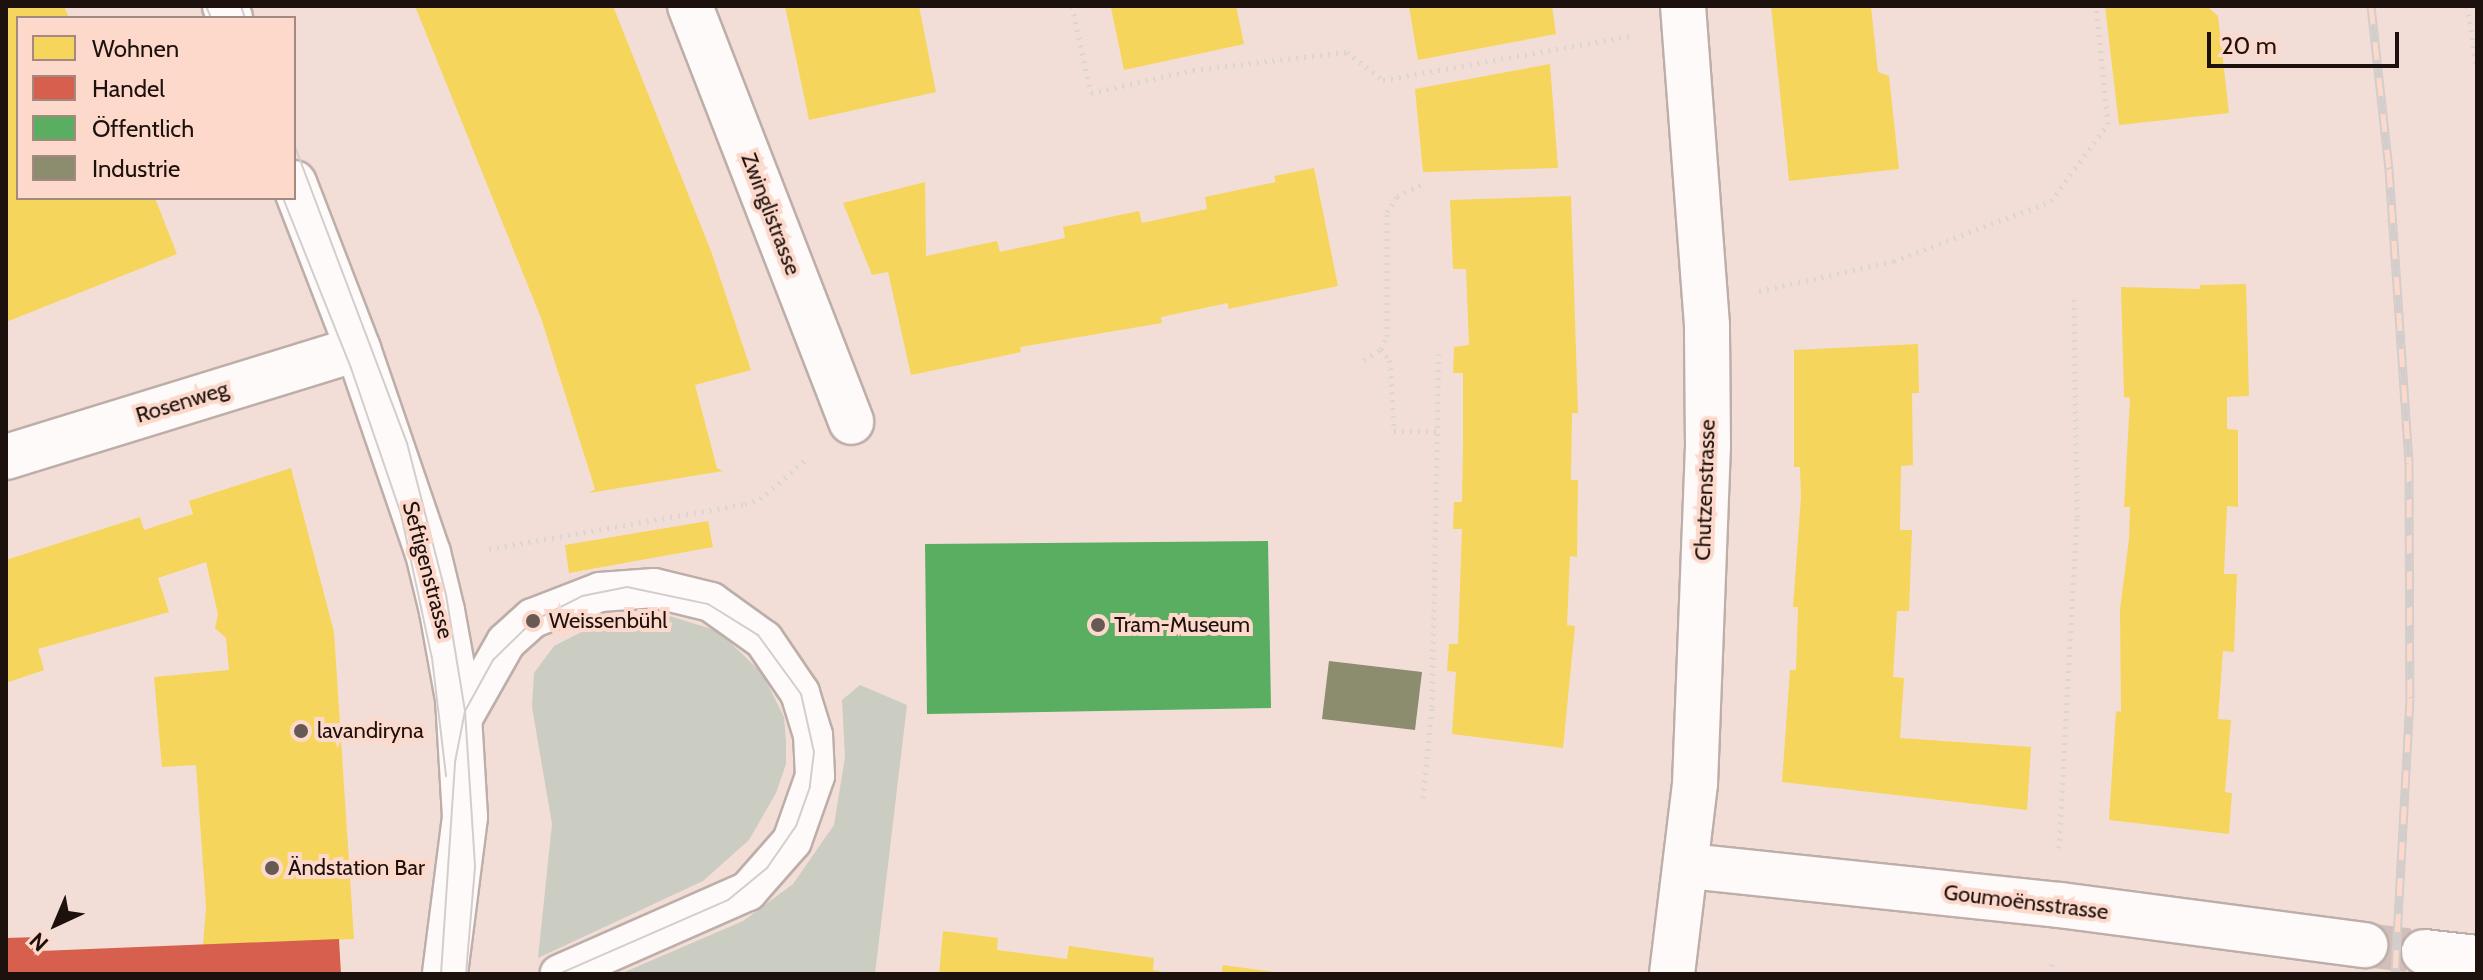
<!DOCTYPE html>
<meta charset="utf-8">
<style>
body{margin:0}
#map{position:relative;width:2483px;height:980px;overflow:hidden;background:#f2ded7;font-family:Cabin,sans-serif}
div>[style]{position:absolute}
.green>*{inset:0;background:#cbccc2}
.homes>*{inset:0;background:#f6d55c}
.shops>*{inset:0;background:#d6604d}
.public>*{inset:0;background:#5aae61}
.industry>*{inset:0;background:#8c8c6e}
.minor-tunnel>*{height:44px;margin-top:-22px;transform-origin:0;background:repeating-linear-gradient(90deg,#d2bfb9 0 44px,transparent 0 66px)}
.path>*{height:5px;margin-top:-2.5px;transform-origin:0;background:repeating-linear-gradient(90deg,#dbd5d3 0 2px,transparent 0 8px)}
.roads{filter:drop-shadow(2px 0 #bdaea9) drop-shadow(-2px 0 #bdaea9) drop-shadow(0 2px #bdaea9) drop-shadow(0 -2px #bdaea9)}
.service>*{height:38px;margin:-19px;padding:0 19px;transform-origin:19px;border-radius:19px;background:#fdfaf9}
.minor>*{height:44px;margin:-22px;padding:0 22px;transform-origin:22px;border-radius:22px;background:#fdfaf9}
.secondary>*{height:44px;margin:-22px;padding:0 22px;transform-origin:22px;border-radius:22px;background:#fdfaf9}
.tram>*{height:2px;margin:-1px;padding:0 1px;transform-origin:1px;border-radius:1px;background:#d3cdcb}
.rail>*{height:9px;margin-top:-4.5px;transform-origin:0;background:repeating-linear-gradient(90deg,#fdd9cc 0 18px,#d3cdcb 0 36px);box-sizing:border-box;border-block:2px solid #d3cdcb}
.dots>*{width:22px;height:22px;translate:-50% -50%;box-sizing:border-box;border:4px solid #fdd9cc;border-radius:50%}
span{translate:-50% -50%;white-space:nowrap;text-align:center;line-height:1.15;-webkit-text-stroke:8px #fdd9cc;paint-order:stroke}
.street-label{font-size:22px;color:#1d110d}
.poi-label{font-size:22px;color:#1d110d}
.left{translate:0 -50%;text-align:left}
.frame{position:absolute;inset:0;border:8px solid #1d110d;pointer-events:none}
.legend{position:absolute;left:16px;top:16px;width:280px;height:184px;box-sizing:border-box;background:#fdd9cc;border:2px solid #a38980;margin:0;padding:10px 14px;list-style:none;font-size:24px;color:#1d110d}
.legend li{display:flex;align-items:center;gap:16px;height:40px}
.legend b{width:40px;border:2px solid #a38980}
.north{position:absolute;left:16px;top:884px;width:80px;height:80px;-webkit-text-stroke:6px #fdd9cc;paint-order:stroke;rotate:224deg;font-size:22px;font-weight:700;line-height:32px;text-align:center;color:#1d110d}
.north::after{content:'';display:block;margin:auto;width:28px;height:36px;background:#1d110d;clip-path:polygon(50% 0,100% 100%,50% 72%,0 100%)}
.scale{position:absolute;left:2207px;top:32px;width:192px;height:36px;box-sizing:border-box;border:4px solid #1d110d;border-top:0;padding-left:10px;font-size:24px;line-height:28px;white-space:nowrap;color:#1d110d;-webkit-text-stroke:6px #fdd9cc;paint-order:stroke}
</style>
<div id="map">
<div class="green">
<i style="clip-path:polygon(666px 615px,718px 631px,762px 673px,784px 717px,786px 741px,786px 764px,776px 793px,749px 840px,703px 881px,538px 958px,552px 824px,532px 707px,534px 673px,554px 646px,599px 623px)"></i>
<i style="clip-path:polygon(860px 685px,907px 705px,875px 974px,620px 974px,743px 921px,793px 884px,834px 825px,845px 757px,842px 700px)"></i>
</div>
<div class="homes">
<i style="clip-path:polygon(6px 6px,64px 6px,69px 18px,18px 18px,18px 198px,155px 198px,177px 254px,6px 322px)"></i>
<i style="clip-path:polygon(415px 6px,613px 6px,711px 251px,751px 370px,695px 385px,717px 468px,723px 471px,589px 493px,595px 489px,541px 318px)"></i>
<i style="clip-path:polygon(785px 6px,919px 6px,936px 92px,809px 120px)"></i>
<i style="clip-path:polygon(1102px 6px,1236px 6px,1244px 44px,1124px 70px,1111px 8px)"></i>
<i style="clip-path:polygon(1409px 6px,1552px 6px,1556px 34px,1418px 60px)"></i>
<i style="clip-path:polygon(1771px 6px,1871px 6px,1878px 72px,1889px 76px,1899px 169px,1789px 181px)"></i>
<i style="clip-path:polygon(2105px 6px,2207px 6px,2218px 16px,2229px 113px,2119px 125px)"></i>
<i style="clip-path:polygon(1550px 64px,1558px 168px,1423px 172px,1415px 89px)"></i>
<i style="clip-path:polygon(1314px 168px,1338px 286px,1228px 309px,1228px 303px,1161px 317px,1162px 323px,1020px 347px,1021px 352px,911px 375px,888px 272px,872px 275px,843px 203px,925px 182px,926px 256px,997px 241px,1000px 252px,1065px 238px,1063px 227px,1139px 211px,1142px 223px,1207px 209px,1205px 197px,1276px 182px,1274px 176px)"></i>
<i style="clip-path:polygon(1571px 196px,1578px 413px,1572px 413px,1571px 480px,1578px 480px,1577px 557px,1570px 556px,1567px 625px,1575px 626px,1563px 748px,1452px 734px,1456px 672px,1447px 671px,1449px 644px,1458px 644px,1462px 529px,1453px 529px,1454px 502px,1462px 502px,1463px 445px,1463px 373px,1453px 373px,1454px 347px,1469px 345px,1466px 269px,1453px 269px,1450px 200px)"></i>
<i style="clip-path:polygon(2246px 284px,2249px 396px,2227px 397px,2227px 429px,2238px 430px,2238px 507px,2227px 506px,2224px 574px,2237px 574px,2234px 652px,2223px 651px,2218px 719px,2231px 720px,2225px 792px,2232px 793px,2229px 834px,2109px 820px,2116px 711px,2121px 712px,2120px 609px,2129px 539px,2130px 507px,2124px 507px,2130px 398px,2124px 397px,2121px 287px,2200px 289px,2200px 285px)"></i>
<i style="clip-path:polygon(1918px 344px,1919px 393px,1912px 393px,1913px 465px,1901px 466px,1900px 530px,1912px 530px,1909px 611px,1897px 611px,1893px 677px,1904px 678px,1900px 738px,2031px 747px,2027px 810px,1782px 782px,1790px 670px,1796px 670px,1797px 638px,1798px 607px,1793px 607px,1801px 497px,1800px 467px,1794px 467px,1794px 350px)"></i>
<i style="clip-path:polygon(291px 468px,334px 632px,354px 939px,203px 945px,206px 907px,196px 765px,162px 767px,154px 677px,229px 670px,226px 638px,215px 628px,218px 614px,206px 562px,158px 578px,169px 612px,38px 649px,44px 670px,6px 683px,6px 560px,140px 517px,144px 530px,193px 514px,189px 501px)"></i>
<i style="clip-path:polygon(708px 521px,713px 547px,569px 573px,565px 545px)"></i>
<i style="clip-path:polygon(943px 931px,998px 938px,997px 950px,1067px 959px,1069px 946px,1154px 958px,1153px 970px,1173px 974px,939px 974px)"></i>
<i style="clip-path:polygon(1223px 965px,1273px 972px,1273px 974px,1221px 974px)"></i>
</div>
<div class="shops">
<i style="clip-path:polygon(39px 937px,40px 951px,339px 939px,341px 974px,6px 974px,6px 938px)"></i>
</div>
<div class="public">
<i style="clip-path:polygon(1268px 541px,1271px 708px,927px 714px,925px 544px)"></i>
</div>
<div class="industry">
<i style="clip-path:polygon(1329px 661px,1422px 672px,1415px 730px,1322px 719px)"></i>
</div>
<div class="minor-tunnel">
<i style="left:2365px;top:945px;width:59px;rotate:6.8deg"></i>
</div>
<div class="path">
<i style="left:1072px;top:6px;width:89px;rotate:77.7deg"></i>
<i style="left:1091px;top:93px;width:105px;rotate:-12.7deg"></i>
<i style="left:1193px;top:70px;width:155px;rotate:-6.7deg"></i>
<i style="left:1347px;top:52px;width:46px;rotate:37.9deg"></i>
<i style="left:1383px;top:80px;width:250px;rotate:-10.1deg"></i>
<i style="left:2467px;top:6px;width:63px;rotate:80.8deg"></i>
<i style="left:1759px;top:291px;width:138px;rotate:-12.5deg"></i>
<i style="left:1894px;top:261px;width:168px;rotate:-20.9deg"></i>
<i style="left:2051px;top:201px;width:96px;rotate:-53.5deg"></i>
<i style="left:2108px;top:124px;width:119px;rotate:-95.8deg"></i>
<i style="left:1381px;top:349px;width:14px;rotate:51deg"></i>
<i style="left:1390px;top:360px;width:71px;rotate:86.8deg"></i>
<i style="left:1394px;top:431px;width:45px"></i>
<i style="left:1364px;top:360px;width:20px;rotate:-33deg"></i>
<i style="left:1381px;top:349px;width:14px;rotate:-65deg"></i>
<i style="left:1387px;top:336px;width:124px;rotate:-90deg"></i>
<i style="left:1387px;top:212px;width:19px;rotate:-58deg"></i>
<i style="left:1397px;top:196px;width:26px;rotate:-25deg"></i>
<i style="left:489px;top:549px;width:260px;rotate:-10deg"></i>
<i style="left:745px;top:504px;width:16px;rotate:-18deg"></i>
<i style="left:760px;top:499px;width:63px;rotate:-40.5deg"></i>
<i style="left:1423px;top:798px;width:91px;rotate:-84.4deg"></i>
<i style="left:1432px;top:707px;width:353px;rotate:-88.9deg"></i>
<i style="left:2059px;top:848px;width:331px;rotate:-86.9deg"></i>
<i style="left:2077px;top:517px;width:223px;rotate:-90.8deg"></i>
<i style="left:2051px;top:974px;width:12px;rotate:-85deg"></i>
</div>
<div class="roads">
<div class="service">
<i style="left:460px;top:723px;width:93px;rotate:-60.4deg"></i>
<i style="left:506px;top:642px;width:36px;rotate:-42deg"></i>
<i style="left:533px;top:618px;width:72px;rotate:-21.2deg"></i>
<i style="left:600px;top:592px;width:54px;rotate:-4.2deg"></i>
<i style="left:654px;top:588px;width:59px;rotate:13.8deg"></i>
<i style="left:711px;top:602px;width:65px;rotate:35.6deg"></i>
<i style="left:764px;top:640px;width:64px;rotate:55.8deg"></i>
<i style="left:800px;top:693px;width:44px;rotate:72.8deg"></i>
<i style="left:813px;top:735px;width:41px;rotate:87.2deg"></i>
<i style="left:815px;top:776px;width:69px;rotate:109.5deg"></i>
<i style="left:792px;top:841px;width:67px;rotate:131.3deg"></i>
<i style="left:748px;top:891px;width:206px;rotate:156.2deg"></i>
</div>
<div class="minor">
<i style="left:690px;top:6px;width:446px;rotate:68.8deg"></i>
<i style="left:6px;top:457px;width:368px;rotate:-17.1deg"></i>
<i style="left:1688px;top:866px;width:374px;rotate:6deg"></i>
<i style="left:2060px;top:905px;width:308px;rotate:7.5deg"></i>
<i style="left:2424px;top:952px;width:53px;rotate:6.5deg"></i>
<i style="left:1672px;top:974px;width:191px;rotate:-83.1deg"></i>
<i style="left:1695px;top:784px;width:338px;rotate:-87.8deg"></i>
<i style="left:1708px;top:446px;width:121px;rotate:-90.5deg"></i>
<i style="left:1707px;top:325px;width:320px;rotate:-94.3deg"></i>
</div>
<div class="secondary">
<i style="left:225px;top:6px;width:13px;rotate:67deg"></i>
<i style="left:294px;top:183px;width:178px;rotate:68.9deg"></i>
<i style="left:358px;top:349px;width:216px;rotate:71.1deg"></i>
<i style="left:428px;top:553px;width:60px;rotate:76.4deg"></i>
<i style="left:442px;top:611px;width:89px;rotate:79.7deg"></i>
<i style="left:458px;top:699px;width:118px;rotate:86.6deg"></i>
<i style="left:465px;top:817px;width:158px;rotate:97.3deg"></i>
</div>
</div>
<div class="tram">
<i style="left:206px;top:6px;width:13px;rotate:67deg"></i>
<i style="left:241px;top:6px;width:13px;rotate:72deg"></i>
<i style="left:294px;top:144px;width:320px;rotate:69.3deg"></i>
<i style="left:407px;top:443px;width:157px;rotate:75.6deg"></i>
<i style="left:446px;top:595px;width:118px;rotate:80.7deg"></i>
<i style="left:465px;top:711px;width:156px;rotate:86.3deg"></i>
<i style="left:475px;top:867px;width:107px;rotate:94.8deg"></i>
<i style="left:283px;top:198px;width:183px;rotate:68.2deg"></i>
<i style="left:351px;top:368px;width:154px;rotate:71.1deg"></i>
<i style="left:401px;top:514px;width:147px;rotate:77.9deg"></i>
<i style="left:432px;top:658px;width:119px;rotate:83.2deg"></i>
<i style="left:441px;top:974px;width:212px;rotate:-86.2deg"></i>
<i style="left:455px;top:762px;width:52px;rotate:-78.9deg"></i>
<i style="left:465px;top:711px;width:58px;rotate:-61.2deg"></i>
<i style="left:493px;top:660px;width:56px;rotate:-44.3deg"></i>
<i style="left:533px;top:621px;width:55px;rotate:-27deg"></i>
<i style="left:582px;top:596px;width:46px;rotate:-11.3deg"></i>
<i style="left:627px;top:587px;width:83px;rotate:11.9deg"></i>
<i style="left:708px;top:604px;width:59px;rotate:31.8deg"></i>
<i style="left:758px;top:635px;width:73px;rotate:53.9deg"></i>
<i style="left:801px;top:694px;width:59px;rotate:77.4deg"></i>
<i style="left:814px;top:752px;width:35px;rotate:97deg"></i>
<i style="left:810px;top:787px;width:41px;rotate:109.7deg"></i>
<i style="left:796px;top:826px;width:51px;rotate:124.6deg"></i>
<i style="left:767px;top:868px;width:50px;rotate:140.6deg"></i>
<i style="left:728px;top:900px;width:184px;rotate:156.4deg"></i>
</div>
<div class="rail">
<i style="left:2371px;top:6px;width:164px;rotate:83.7deg"></i>
<i style="left:2389px;top:169px;width:295px;rotate:86.1deg"></i>
<i style="left:2409px;top:463px;width:235px;rotate:89.8deg"></i>
<i style="left:2410px;top:698px;width:276px;rotate:93.1deg"></i>
</div>
<div class="dots">
<i style="left:533px;top:621px;background:#685954"></i>
<i style="left:1098px;top:625px;background:#685954"></i>
<i style="left:301px;top:731px;background:#685954"></i>
<i style="left:272px;top:868px;background:#685954"></i>
</div>
<div class="street-label">
<span style="left:771px;top:214px;rotate:69deg">Zwinglistrasse</span>
<span style="left:182px;top:402px;rotate:-17deg">Rosenweg</span>
<span style="left:1705px;top:490px;rotate:-88deg">Chutzenstrasse</span>
<span style="left:428px;top:570px;rotate:75deg">Seftigenstrasse</span>
<span style="left:2026px;top:902px;rotate:7deg">Goumoënsstrasse</span>
</div>
<div class="poi-label">
<span class="left" style="left:549px;top:621px">Weissenbühl</span>
<span class="left" style="left:1114px;top:625px">Tram-Museum</span>
<span class="left" style="left:317px;top:731px">lavandiryna</span>
<span class="left" style="left:288px;top:868px">Ändstation Bar</span>
</div>
<div class="frame"></div>
<ul class="legend">
<li><b style="height:22px;background:#f6d55c"></b>Wohnen</li>
<li><b style="height:22px;background:#d6604d"></b>Handel</li>
<li><b style="height:22px;background:#5aae61"></b>Öffentlich</li>
<li><b style="height:22px;background:#8c8c6e"></b>Industrie</li>
</ul>
<div class="north">N</div>
<div class="scale">20 m</div>
</div>
